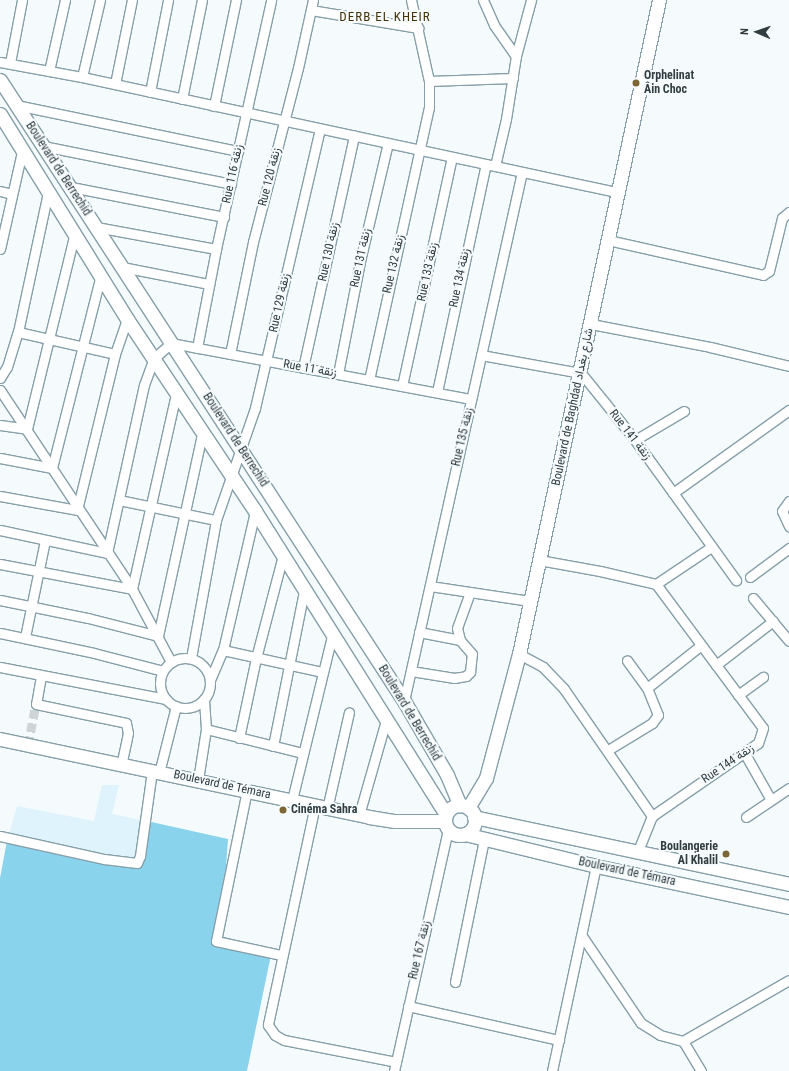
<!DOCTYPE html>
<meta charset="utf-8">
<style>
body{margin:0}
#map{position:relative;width:789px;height:1071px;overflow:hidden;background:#f5fbfd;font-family:"Roboto Condensed",Vazirmatn,sans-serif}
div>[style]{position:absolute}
.built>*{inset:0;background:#def3fb}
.green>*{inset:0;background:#8ad3ec}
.street-tunnel>*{height:9px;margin-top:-4.5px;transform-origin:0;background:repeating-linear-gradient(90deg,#ced5d7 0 9px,transparent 0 13.5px)}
.roads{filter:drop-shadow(1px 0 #869fa9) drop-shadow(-1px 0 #869fa9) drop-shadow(0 1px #869fa9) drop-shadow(0 -1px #869fa9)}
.street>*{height:9px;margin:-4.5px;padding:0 4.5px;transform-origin:4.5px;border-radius:4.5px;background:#fff}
.street>.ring{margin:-4.5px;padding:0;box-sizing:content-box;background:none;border:9px solid #fff;border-radius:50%}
.secondary>*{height:13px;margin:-6.5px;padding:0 6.5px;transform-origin:6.5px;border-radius:6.5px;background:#fff}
.secondary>.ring{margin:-6.5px;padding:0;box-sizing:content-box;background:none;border:13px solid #fff;border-radius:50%}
.dots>*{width:11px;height:11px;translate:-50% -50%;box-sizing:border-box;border:2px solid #f5fbfd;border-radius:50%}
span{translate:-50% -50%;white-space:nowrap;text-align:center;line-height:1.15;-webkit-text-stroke:4px #f5fbfd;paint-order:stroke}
.poi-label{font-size:12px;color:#323d41;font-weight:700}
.left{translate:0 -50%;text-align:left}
.right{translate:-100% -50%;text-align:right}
.street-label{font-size:12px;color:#323d41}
.neighbourhood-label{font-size:13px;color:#44320a;letter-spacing:1px}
.north{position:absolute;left:737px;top:12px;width:40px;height:40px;-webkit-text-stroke:3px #f5fbfd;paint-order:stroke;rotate:272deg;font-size:11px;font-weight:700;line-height:16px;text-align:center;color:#323d41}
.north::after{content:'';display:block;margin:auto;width:14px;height:18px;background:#323d41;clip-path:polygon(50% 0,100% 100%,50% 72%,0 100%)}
</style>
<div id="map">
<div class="built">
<i style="clip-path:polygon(102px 785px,119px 785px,112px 814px,147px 821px,140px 863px,7px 841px,17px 806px,94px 821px)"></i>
</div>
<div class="green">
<i style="clip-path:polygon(147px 821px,228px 839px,221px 936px,272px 950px,247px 1071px,0 1071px,0 878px,7px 841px,140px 863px)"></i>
</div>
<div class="street-tunnel">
<i style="left:28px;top:745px;width:42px;rotate:-79deg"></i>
</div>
<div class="roads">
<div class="street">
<i style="left:483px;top:0;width:27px;rotate:66deg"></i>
<i style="left:494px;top:25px;width:38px;rotate:55deg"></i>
<i style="left:311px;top:10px;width:109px;rotate:9.5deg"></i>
<i style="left:0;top:62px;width:83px;rotate:10.4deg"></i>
<i style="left:82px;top:77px;width:546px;rotate:12.15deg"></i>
<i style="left:10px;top:63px;width:64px;rotate:-79.2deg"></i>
<i style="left:49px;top:71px;width:73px;rotate:-77.3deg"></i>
<i style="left:82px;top:77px;width:79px;rotate:-76.8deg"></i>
<i style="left:429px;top:81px;width:84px;rotate:-2deg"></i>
<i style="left:115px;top:84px;width:86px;rotate:-78.6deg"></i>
<i style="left:150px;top:92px;width:94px;rotate:-78.9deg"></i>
<i style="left:182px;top:99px;width:101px;rotate:-78.6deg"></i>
<i style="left:16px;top:105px;width:227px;rotate:11.7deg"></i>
<i style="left:214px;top:106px;width:108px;rotate:-78.3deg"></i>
<i style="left:43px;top:146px;width:192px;rotate:11.4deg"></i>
<i style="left:495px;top:166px;width:48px;rotate:-76.8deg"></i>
<i style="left:506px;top:119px;width:64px;rotate:-81deg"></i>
<i style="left:516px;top:56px;width:58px;rotate:-75deg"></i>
<i style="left:71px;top:187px;width:156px;rotate:11.1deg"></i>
<i style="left:0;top:191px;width:12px;rotate:14deg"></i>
<i style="left:96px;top:227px;width:122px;rotate:10.4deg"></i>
<i style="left:608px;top:240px;width:159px;rotate:12.7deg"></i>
<i style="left:763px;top:275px;width:7px;rotate:-34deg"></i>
<i style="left:769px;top:271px;width:55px;rotate:-76.2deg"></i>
<i style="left:782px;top:218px;width:9px;rotate:-41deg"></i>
<i style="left:0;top:249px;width:100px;rotate:-77.3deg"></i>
<i style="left:122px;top:267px;width:89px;rotate:11.1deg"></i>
<i style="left:591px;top:324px;width:121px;rotate:10.9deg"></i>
<i style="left:710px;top:347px;width:81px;rotate:13.5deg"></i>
<i style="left:18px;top:332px;width:99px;rotate:12.8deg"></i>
<i style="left:197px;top:348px;width:101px;rotate:-79.1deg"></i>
<i style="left:216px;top:249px;width:255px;rotate:-77.5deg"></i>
<i style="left:230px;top:354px;width:114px;rotate:-78.4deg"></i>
<i style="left:253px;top:242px;width:180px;rotate:-75.5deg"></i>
<i style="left:298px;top:68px;width:70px;rotate:-77.6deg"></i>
<i style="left:481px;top:355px;width:102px;rotate:10.2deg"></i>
<i style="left:581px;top:373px;width:86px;rotate:51.1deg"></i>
<i style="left:635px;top:440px;width:173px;rotate:54.2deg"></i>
<i style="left:303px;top:368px;width:238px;rotate:-77.6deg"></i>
<i style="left:338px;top:374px;width:119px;rotate:-78.9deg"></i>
<i style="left:361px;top:257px;width:117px;rotate:-76.7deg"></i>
<i style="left:0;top:378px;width:13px;rotate:-58deg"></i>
<i style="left:7px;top:367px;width:37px;rotate:-73deg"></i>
<i style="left:18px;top:332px;width:143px;rotate:-77.9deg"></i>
<i style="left:369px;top:380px;width:280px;rotate:-77.6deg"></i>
<i style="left:429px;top:107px;width:26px;rotate:-90deg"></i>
<i style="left:429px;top:81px;width:83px;rotate:-102.5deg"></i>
<i style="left:402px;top:386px;width:234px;rotate:-77.7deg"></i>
<i style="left:0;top:390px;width:239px;rotate:56.4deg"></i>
<i style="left:132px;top:589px;width:83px;rotate:61.9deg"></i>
<i style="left:437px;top:392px;width:233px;rotate:-77.9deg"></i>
<i style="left:0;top:425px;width:27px;rotate:8deg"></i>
<i style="left:27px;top:429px;width:203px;rotate:-76.3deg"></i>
<i style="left:635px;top:440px;width:57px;rotate:-30.6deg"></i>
<i style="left:0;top:458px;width:53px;rotate:10.9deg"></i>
<i style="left:52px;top:468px;width:199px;rotate:-75.8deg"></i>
<i style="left:673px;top:493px;width:143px;rotate:-35.6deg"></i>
<i style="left:0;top:496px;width:78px;rotate:10.3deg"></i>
<i style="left:77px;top:510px;width:161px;rotate:-76.3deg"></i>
<i style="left:115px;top:354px;width:37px;rotate:-71deg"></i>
<i style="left:119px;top:500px;width:99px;rotate:11.7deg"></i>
<i style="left:789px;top:501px;width:12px;rotate:125deg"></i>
<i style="left:782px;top:511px;width:17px;rotate:65deg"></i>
<i style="left:0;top:530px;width:109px;rotate:12.1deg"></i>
<i style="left:107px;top:553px;width:172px;rotate:-77.6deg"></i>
<i style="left:144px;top:385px;width:29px;rotate:-70deg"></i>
<i style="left:154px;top:358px;width:23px;rotate:-41deg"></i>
<i style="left:171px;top:343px;width:305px;rotate:10.6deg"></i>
<i style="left:539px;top:560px;width:62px;rotate:10.2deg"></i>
<i style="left:600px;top:571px;width:57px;rotate:13.1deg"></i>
<i style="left:656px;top:584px;width:179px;rotate:53.4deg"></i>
<i style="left:763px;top:728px;width:16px;rotate:108deg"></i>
<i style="left:758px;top:743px;width:129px;rotate:145.4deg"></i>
<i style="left:652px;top:816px;width:38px;rotate:112deg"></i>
<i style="left:0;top:564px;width:134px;rotate:10.7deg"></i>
<i style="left:132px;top:589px;width:200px;rotate:-77.3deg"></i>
<i style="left:750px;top:577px;width:49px;rotate:-36.6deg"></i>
<i style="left:656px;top:584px;width:66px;rotate:-33.9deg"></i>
<i style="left:430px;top:586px;width:101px;rotate:8.5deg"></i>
<i style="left:753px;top:598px;width:56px;rotate:50.1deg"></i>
<i style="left:0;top:600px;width:90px;rotate:11.6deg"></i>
<i style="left:88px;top:618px;width:72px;rotate:14.4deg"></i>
<i style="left:158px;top:636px;width:207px;rotate:-77.7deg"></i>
<i style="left:419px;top:632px;width:42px;rotate:11deg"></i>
<i style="left:0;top:633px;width:96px;rotate:12deg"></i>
<i style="left:94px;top:653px;width:71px;rotate:14.6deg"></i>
<i style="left:25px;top:637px;width:99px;rotate:-78.3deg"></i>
<i style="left:223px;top:650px;width:101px;rotate:12.5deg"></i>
<i style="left:519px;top:654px;width:27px;rotate:28deg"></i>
<i style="left:543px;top:667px;width:30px;rotate:46deg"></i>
<i style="left:564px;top:689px;width:155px;rotate:55.3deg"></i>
<i style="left:191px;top:658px;width:140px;rotate:-79.7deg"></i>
<i style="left:216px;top:520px;width:119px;rotate:-70.8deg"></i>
<i style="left:255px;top:408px;width:286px;rotate:-76.9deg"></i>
<i class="ring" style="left:160px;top:658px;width:41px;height:41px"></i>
<i style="left:716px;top:665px;width:72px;rotate:-37.7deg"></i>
<i style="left:0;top:667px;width:169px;rotate:10.9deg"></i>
<i style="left:411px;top:671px;width:44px;rotate:9.2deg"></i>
<i style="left:454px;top:678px;width:12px;rotate:-9deg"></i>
<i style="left:466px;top:676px;width:6px;rotate:-45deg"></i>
<i style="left:470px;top:672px;width:18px;rotate:-84deg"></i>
<i style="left:472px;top:654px;width:18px;rotate:-131deg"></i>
<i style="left:460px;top:640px;width:12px;rotate:-104deg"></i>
<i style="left:457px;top:628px;width:38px;rotate:-70deg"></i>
<i style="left:41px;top:676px;width:28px;rotate:100deg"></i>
<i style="left:36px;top:704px;width:92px;rotate:11.9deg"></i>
<i style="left:126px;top:723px;width:10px;rotate:79deg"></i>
<i style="left:128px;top:733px;width:33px;rotate:102deg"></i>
<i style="left:210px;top:680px;width:33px;rotate:-67deg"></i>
<i style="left:223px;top:650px;width:143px;rotate:-77deg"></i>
<i style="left:647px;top:688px;width:68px;rotate:-38.4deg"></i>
<i style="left:738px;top:695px;width:31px;rotate:-36deg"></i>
<i style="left:404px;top:701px;width:542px;rotate:-77.43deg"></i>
<i style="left:206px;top:729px;width:100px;rotate:13.9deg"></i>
<i style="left:239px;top:738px;width:82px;rotate:-78deg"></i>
<i style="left:256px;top:658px;width:106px;rotate:-75.3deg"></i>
<i style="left:273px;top:746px;width:158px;rotate:-78.7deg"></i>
<i style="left:608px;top:750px;width:52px;rotate:-31.5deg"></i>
<i style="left:652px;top:723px;width:10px;rotate:-53deg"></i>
<i style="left:658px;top:715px;width:29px;rotate:-112deg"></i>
<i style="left:647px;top:688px;width:34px;rotate:-126deg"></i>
<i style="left:745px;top:754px;width:53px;rotate:60.5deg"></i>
<i style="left:159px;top:773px;width:69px;rotate:-75.8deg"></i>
<i style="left:198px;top:780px;width:52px;rotate:-81.1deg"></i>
<i style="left:206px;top:729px;width:30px;rotate:-94deg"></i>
<i style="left:247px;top:790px;width:154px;rotate:101.6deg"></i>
<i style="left:216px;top:941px;width:66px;rotate:12.2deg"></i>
<i style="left:292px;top:800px;width:169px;rotate:-76.3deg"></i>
<i style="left:315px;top:805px;width:225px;rotate:102.1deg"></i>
<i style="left:268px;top:1025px;width:12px;rotate:55deg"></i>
<i style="left:275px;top:1035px;width:10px;rotate:29deg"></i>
<i style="left:284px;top:1040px;width:114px;rotate:11.1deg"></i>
<i style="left:327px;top:809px;width:99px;rotate:-77.2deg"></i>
<i style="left:359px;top:815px;width:99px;rotate:-74.1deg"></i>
<i style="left:746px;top:817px;width:52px;rotate:-34deg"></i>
<i style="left:0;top:836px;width:107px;rotate:12.5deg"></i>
<i style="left:104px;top:859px;width:33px;rotate:7deg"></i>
<i style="left:137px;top:863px;width:8px;rotate:-67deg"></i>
<i style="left:140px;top:856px;width:86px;rotate:-82deg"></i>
<i style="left:582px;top:936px;width:105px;rotate:55.9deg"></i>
<i style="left:641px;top:1023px;width:22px;rotate:32deg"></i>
<i style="left:660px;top:1035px;width:24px;rotate:15deg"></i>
<i style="left:455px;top:982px;width:145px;rotate:-78.5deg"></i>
<i style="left:408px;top:1006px;width:155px;rotate:12.7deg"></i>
<i style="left:683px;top:1041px;width:122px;rotate:-29.9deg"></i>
<i style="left:683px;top:1041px;width:35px;rotate:59deg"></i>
<i style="left:394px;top:1071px;width:248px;rotate:-77.4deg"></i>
<i style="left:552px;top:1071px;width:210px;rotate:-77.9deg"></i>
</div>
<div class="secondary">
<i style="left:0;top:80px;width:741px;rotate:56.95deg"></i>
<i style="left:404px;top:701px;width:86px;rotate:59.8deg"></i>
<i style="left:447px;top:775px;width:33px;rotate:67deg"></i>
<i style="left:0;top:114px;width:241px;rotate:58.2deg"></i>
<i style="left:127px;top:319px;width:231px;rotate:56.3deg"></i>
<i style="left:255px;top:511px;width:358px;rotate:57.8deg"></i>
<i style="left:0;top:739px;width:377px;rotate:11.9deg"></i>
<i style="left:369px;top:817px;width:26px;rotate:9deg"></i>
<i style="left:395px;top:821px;width:50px"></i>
<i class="ring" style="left:445px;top:805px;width:17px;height:17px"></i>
<i style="left:468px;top:808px;width:35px;rotate:-59deg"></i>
<i style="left:486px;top:778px;width:128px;rotate:-75.1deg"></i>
<i style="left:519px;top:654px;width:669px;rotate:-77.92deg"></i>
<i style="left:474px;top:817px;width:322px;rotate:12deg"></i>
<i style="left:465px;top:834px;width:135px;rotate:13.7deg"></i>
<i style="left:596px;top:866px;width:197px;rotate:12deg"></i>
</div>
</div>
<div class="dots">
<i style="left:636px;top:83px;background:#7d6636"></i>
<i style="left:283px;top:810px;background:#7d6636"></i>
<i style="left:726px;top:854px;background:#7d6636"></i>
</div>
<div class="poi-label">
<span class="left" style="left:644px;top:83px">Orphelinat<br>Âin Choc</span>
<span class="left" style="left:291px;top:810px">Cinéma Sahra</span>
<span class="right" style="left:718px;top:854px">Boulangerie<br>Al Khalil</span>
</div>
<div class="street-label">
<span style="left:58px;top:169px;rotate:57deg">Boulevard de Berrechid</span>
<span style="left:233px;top:174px;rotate:-78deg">Rue 116 زنقة</span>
<span style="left:270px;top:177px;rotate:-76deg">Rue 120 زنقة</span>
<span style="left:329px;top:252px;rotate:-78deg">Rue 130 زنقة</span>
<span style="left:361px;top:258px;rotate:-78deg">Rue 131 زنقة</span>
<span style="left:394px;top:264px;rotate:-77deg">Rue 132 زنقة</span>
<span style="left:428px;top:272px;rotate:-78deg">Rue 133 زنقة</span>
<span style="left:460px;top:278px;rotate:-78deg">Rue 134 زنقة</span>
<span style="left:280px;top:303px;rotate:-78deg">Rue 129 زنقة</span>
<span style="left:310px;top:369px;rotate:10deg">Rue 11 زنقة</span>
<span style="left:573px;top:407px;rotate:-78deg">Boulevard de Baghdad شارع بغداد</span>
<span style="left:630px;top:435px;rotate:52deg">Rue 141 زنقة</span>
<span style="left:463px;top:437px;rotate:-77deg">Rue 135 زنقة</span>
<span style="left:235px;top:440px;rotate:57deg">Boulevard de Berrechid</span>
<span style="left:409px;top:713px;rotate:59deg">Boulevard de Berrechid</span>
<span style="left:728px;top:764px;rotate:-34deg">Rue 144 زنقة</span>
<span style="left:222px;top:785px;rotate:12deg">Boulevard de Témara</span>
<span style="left:627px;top:872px;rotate:12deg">Boulevard de Témara</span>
<span style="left:420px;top:950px;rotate:-77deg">Rue 167 زنقة</span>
</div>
<div class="neighbourhood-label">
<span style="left:385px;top:17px">DERB EL KHEIR</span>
</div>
<div class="north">N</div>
</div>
